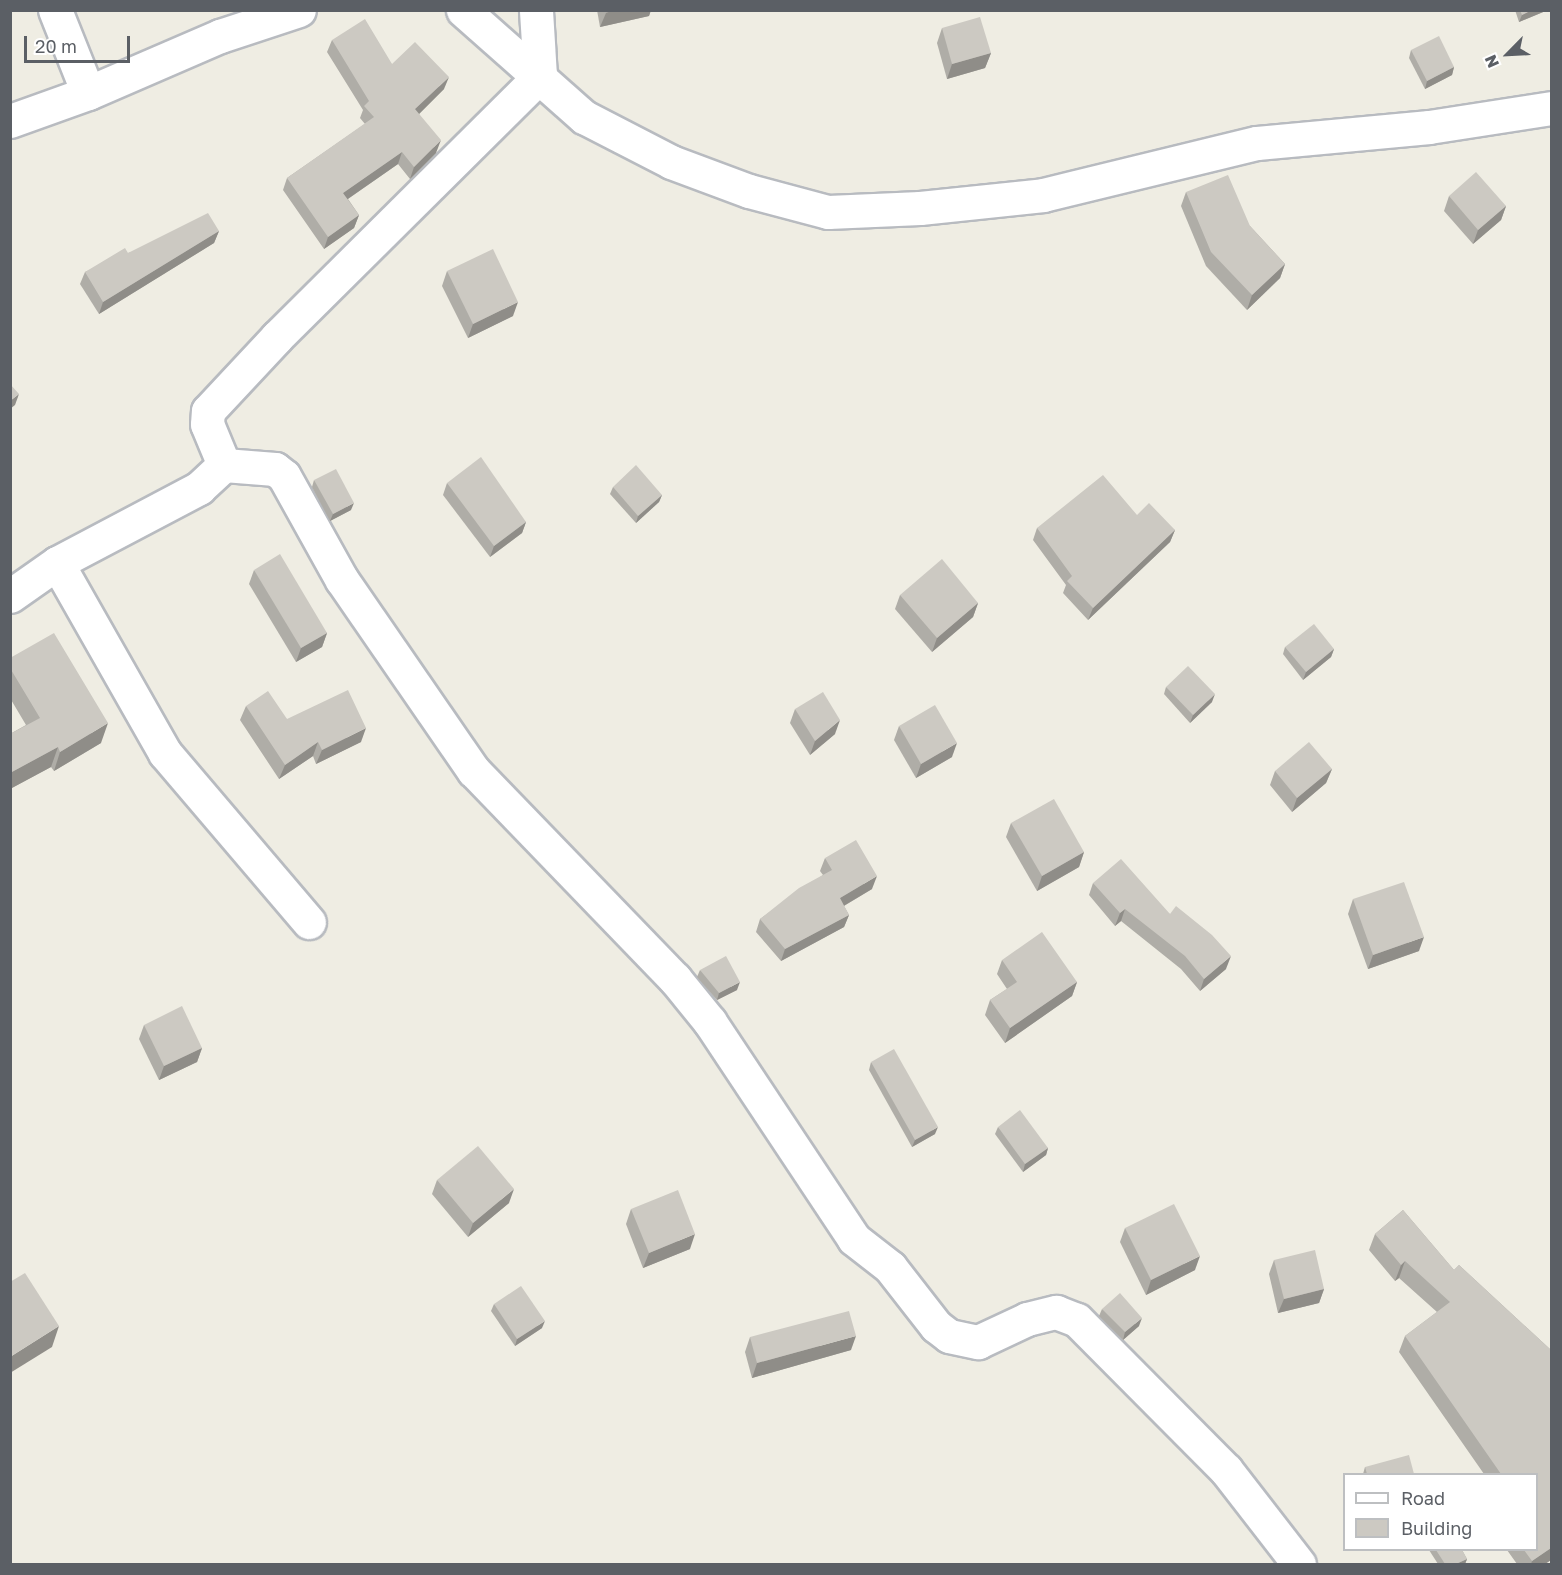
<!DOCTYPE html>
<style>
body{margin:0}
#map{position:relative;width:1562px;height:1575px;overflow:hidden;background:#efede3;font-family:"Golos Text",sans-serif}
div>[style]{position:absolute}
.roads{filter:drop-shadow(2px 0 #b8bbc0) drop-shadow(-2px 0 #b8bbc0) drop-shadow(0 2px #b8bbc0) drop-shadow(0 -2px #b8bbc0)}
.street>*{height:33px;margin:-16.5px;padding:0 16.5px;transform-origin:16.5px;border-radius:16.5px;background:#fff}
.wall>*{inset:0;background:#afada7}
.shaded-wall>*{inset:0;background:#8f8d88}
.building>*{inset:0;background:#ccc9c2}
span{translate:-50% -50%;white-space:nowrap;text-align:center;line-height:1.15;-webkit-text-stroke:5px #fff;paint-order:stroke}
.frame{position:absolute;inset:0;border:12px solid #5b5f65;pointer-events:none}
.legend{position:absolute;left:1343px;top:1473px;width:195px;height:78px;box-sizing:border-box;background:#fff;border:2px solid #bdbfc1;margin:0;padding:8px 10px;list-style:none;font-size:18px;color:#5b5f65}
.legend li{display:flex;align-items:center;gap:12px;height:30px}
.legend b{width:30px;border:2px solid #bdbfc1}
.north{position:absolute;left:1478px;top:24px;width:60px;height:60px;-webkit-text-stroke:4px #fff;paint-order:stroke;rotate:246deg;font-size:16px;font-weight:700;line-height:24px;text-align:center;color:#5b5f65}
.north::after{content:'';display:block;margin:auto;width:21px;height:27px;background:#5b5f65;clip-path:polygon(50% 0,100% 100%,50% 72%,0 100%)}
.scale{position:absolute;left:24px;top:36px;width:106px;height:27px;box-sizing:border-box;border:3px solid #5b5f65;border-top:0;padding-left:8px;font-size:18px;line-height:21px;white-space:nowrap;color:#5b5f65;-webkit-text-stroke:4px #fff;paint-order:stroke}
</style>
<div id="map">
<div class="roads">
<div class="street">
<i style="left:55px;top:10px;width:89px;rotate:68.3deg"></i>
<i style="left:463px;top:10px;width:162px;rotate:41.5deg"></i>
<i style="left:584px;top:117px;width:98px;rotate:27.3deg"></i>
<i style="left:671px;top:162px;width:83px;rotate:20.4deg"></i>
<i style="left:749px;top:191px;width:82px;rotate:14.9deg"></i>
<i style="left:828px;top:212px;width:92px;rotate:-2.5deg"></i>
<i style="left:920px;top:208px;width:124px;rotate:-6deg"></i>
<i style="left:1043px;top:195px;width:220px;rotate:-13.7deg"></i>
<i style="left:1257px;top:143px;width:173px;rotate:-5.3deg"></i>
<i style="left:1429px;top:127px;width:124px;rotate:-8.8deg"></i>
<i style="left:10px;top:121px;width:83px;rotate:-19.7deg"></i>
<i style="left:88px;top:93px;width:144px;rotate:-23.4deg"></i>
<i style="left:220px;top:36px;width:83px;rotate:-18.2deg"></i>
<i style="left:224px;top:465px;width:44px;rotate:-112.5deg"></i>
<i style="left:207px;top:424px;width:13px;rotate:-86deg"></i>
<i style="left:208px;top:411px;width:101px;rotate:-47deg"></i>
<i style="left:277px;top:337px;width:371px;rotate:-44.8deg"></i>
<i style="left:540px;top:76px;width:66px;rotate:-93.5deg"></i>
<i style="left:57px;top:563px;width:219px;rotate:60.4deg"></i>
<i style="left:165px;top:753px;width:222px;rotate:49.6deg"></i>
<i style="left:10px;top:596px;width:57px;rotate:-35.1deg"></i>
<i style="left:57px;top:563px;width:161px;rotate:-27.8deg"></i>
<i style="left:199px;top:488px;width:34px;rotate:-43deg"></i>
<i style="left:224px;top:465px;width:51px;rotate:4.5deg"></i>
<i style="left:275px;top:469px;width:11px;rotate:38deg"></i>
<i style="left:284px;top:476px;width:119px;rotate:60.9deg"></i>
<i style="left:342px;top:580px;width:232px;rotate:55.4deg"></i>
<i style="left:474px;top:771px;width:289px;rotate:46deg"></i>
<i style="left:675px;top:979px;width:55px;rotate:50.9deg"></i>
<i style="left:710px;top:1022px;width:260px;rotate:56.4deg"></i>
<i style="left:854px;top:1239px;width:46px;rotate:37.9deg"></i>
<i style="left:890px;top:1267px;width:75px;rotate:52.1deg"></i>
<i style="left:936px;top:1326px;width:16px;rotate:38deg"></i>
<i style="left:949px;top:1336px;width:30px;rotate:12deg"></i>
<i style="left:978px;top:1342px;width:54px;rotate:-25.1deg"></i>
<i style="left:1027px;top:1319px;width:30px;rotate:-14deg"></i>
<i style="left:1056px;top:1312px;width:22px;rotate:21deg"></i>
<i style="left:1077px;top:1320px;width:211px;rotate:45.2deg"></i>
<i style="left:1226px;top:1470px;width:119px;rotate:52.2deg"></i>
</div>
</div>
<div class="wall">
<i style="clip-path:polygon(597px 10px,651px 10px,649px 16px,600px 27px)"></i>
<i style="clip-path:polygon(1515px 10px,1548px 10px,1519px 22px)"></i>
<i style="clip-path:polygon(942px 28px,991px 53px,985px 68px,947px 79px,937px 43px)"></i>
<i style="clip-path:polygon(332px 40px,392px 64px,444px 89px,419px 114px,436px 153px,410px 179px,398px 164px,348px 199px,359px 215px,354px 228px,324px 249px,283px 190px,287px 178px,365px 124px,360px 118px,363px 110px,327px 52px)"></i>
<i style="clip-path:polygon(1411px 50px,1454px 67px,1452px 75px,1425px 89px,1409px 58px)"></i>
<i style="clip-path:polygon(1186px 192px,1250px 226px,1285px 264px,1280px 278px,1247px 310px,1206px 266px,1181px 206px)"></i>
<i style="clip-path:polygon(1449px 196px,1506px 206px,1501px 220px,1473px 244px,1444px 211px)"></i>
<i style="clip-path:polygon(219px 231px,214px 243px,99px 314px,80px 284px,85px 272px,128px 253px)"></i>
<i style="clip-path:polygon(447px 271px,513px 316px,468px 338px,442px 286px)"></i>
<i style="clip-path:polygon(314px 480px,351px 510px,330px 521px,312px 487px)"></i>
<i style="clip-path:polygon(447px 483px,526px 522px,522px 533px,490px 557px,443px 495px)"></i>
<i style="clip-path:polygon(613px 487px,662px 495px,659px 502px,636px 523px,610px 494px)"></i>
<i style="clip-path:polygon(1137px 515px,1175px 530px,1170px 542px,1088px 620px,1063px 593px,1066px 585px,1033px 540px,1037px 528px)"></i>
<i style="clip-path:polygon(254px 570px,327px 633px,322px 647px,296px 662px,249px 584px)"></i>
<i style="clip-path:polygon(900px 595px,978px 603px,973px 617px,932px 652px,895px 609px)"></i>
<i style="clip-path:polygon(1285px 647px,1334px 649px,1331px 657px,1303px 680px,1283px 654px)"></i>
<i style="clip-path:polygon(10px 658px,101px 743px,54px 771px,51px 767px,10px 789px,10px 734px,26px 725px,10px 698px)"></i>
<i style="clip-path:polygon(1166px 687px,1212px 702px,1190px 723px,1164px 694px)"></i>
<i style="clip-path:polygon(246px 706px,287px 719px,361px 742px,316px 764px,313px 756px,279px 779px,240px 720px)"></i>
<i style="clip-path:polygon(795px 709px,835px 734px,810px 755px,790px 723px)"></i>
<i style="clip-path:polygon(899px 726px,952px 757px,916px 778px,894px 740px)"></i>
<i style="clip-path:polygon(1332px 769px,1326px 783px,1292px 812px,1270px 785px,1275px 771px)"></i>
<i style="clip-path:polygon(1011px 823px,1084px 852px,1079px 867px,1037px 891px,1006px 837px)"></i>
<i style="clip-path:polygon(825px 858px,872px 889px,844px 906px,849px 915px,844px 927px,781px 961px,756px 932px,760px 919px,823px 875px,820px 871px)"></i>
<i style="clip-path:polygon(1093px 883px,1170px 914px,1226px 969px,1200px 991px,1181px 969px,1121px 921px,1115px 926px,1089px 895px)"></i>
<i style="clip-path:polygon(1353px 899px,1419px 951px,1368px 969px,1348px 914px)"></i>
<i style="clip-path:polygon(1002px 960px,1077px 982px,1072px 996px,1005px 1043px,985px 1015px,990px 1000px,1007px 989px,997px 974px)"></i>
<i style="clip-path:polygon(700px 970px,737px 990px,717px 1000px,697px 977px)"></i>
<i style="clip-path:polygon(144px 1025px,202px 1048px,197px 1062px,159px 1080px,139px 1039px)"></i>
<i style="clip-path:polygon(871px 1062px,935px 1134px,912px 1147px,869px 1070px)"></i>
<i style="clip-path:polygon(998px 1127px,1048px 1148px,1046px 1155px,1023px 1172px,995px 1134px)"></i>
<i style="clip-path:polygon(437px 1180px,509px 1203px,468px 1237px,432px 1194px)"></i>
<i style="clip-path:polygon(631px 1209px,690px 1249px,643px 1268px,626px 1224px)"></i>
<i style="clip-path:polygon(1403px 1210px,1454px 1270px,1459px 1265px,1551px 1350px,1551px 1560px,1545px 1564px,1517px 1564px,1507px 1550px,1536px 1550px,1536px 1474px,1484px 1474px,1399px 1352px,1405px 1336px,1437px 1312px,1399px 1278px,1395px 1281px,1369px 1250px,1375px 1234px)"></i>
<i style="clip-path:polygon(1125px 1228px,1195px 1270px,1146px 1295px,1120px 1242px)"></i>
<i style="clip-path:polygon(1274px 1260px,1324px 1289px,1319px 1303px,1278px 1313px,1269px 1274px)"></i>
<i style="clip-path:polygon(494px 1304px,542px 1328px,515px 1346px,491px 1311px)"></i>
<i style="clip-path:polygon(1102px 1309px,1139px 1326px,1123px 1340px,1099px 1316px)"></i>
<i style="clip-path:polygon(750px 1337px,851px 1350px,752px 1378px,745px 1352px)"></i>
<i style="clip-path:polygon(1365px 1467px,1414px 1474px,1363px 1474px)"></i>
<i style="clip-path:polygon(1429px 1550px,1462px 1550px,1467px 1559px,1465px 1564px,1438px 1564px)"></i>
</div>
<div class="shaded-wall">
<i style="clip-path:polygon(614px 10px,651px 10px,649px 16px,600px 27px,606px 13px)"></i>
<i style="clip-path:polygon(1532px 10px,1548px 10px,1519px 22px,1522px 15px)"></i>
<i style="clip-path:polygon(991px 53px,985px 68px,947px 79px,952px 64px)"></i>
<i style="clip-path:polygon(1454px 67px,1452px 75px,1425px 89px,1427px 81px)"></i>
<i style="clip-path:polygon(449px 77px,444px 89px,411px 122px,415px 109px)"></i>
<i style="clip-path:polygon(441px 140px,436px 153px,410px 179px,414px 167px)"></i>
<i style="clip-path:polygon(402px 152px,398px 164px,339px 205px,343px 193px)"></i>
<i style="clip-path:polygon(1506px 206px,1501px 220px,1473px 244px,1478px 230px)"></i>
<i style="clip-path:polygon(359px 215px,354px 228px,324px 249px,328px 237px)"></i>
<i style="clip-path:polygon(219px 231px,214px 243px,99px 314px,103px 302px)"></i>
<i style="clip-path:polygon(1285px 264px,1280px 278px,1247px 310px,1252px 295px)"></i>
<i style="clip-path:polygon(518px 302px,513px 316px,468px 338px,473px 324px)"></i>
<i style="clip-path:polygon(19px 394px,15px 405px,10px 409px,10px 401px)"></i>
<i style="clip-path:polygon(662px 495px,659px 502px,636px 523px,638px 516px)"></i>
<i style="clip-path:polygon(354px 503px,351px 510px,330px 521px,333px 514px)"></i>
<i style="clip-path:polygon(526px 522px,522px 533px,490px 557px,494px 546px)"></i>
<i style="clip-path:polygon(1175px 530px,1170px 542px,1088px 620px,1093px 608px)"></i>
<i style="clip-path:polygon(978px 603px,973px 617px,932px 652px,937px 638px)"></i>
<i style="clip-path:polygon(327px 633px,322px 647px,296px 662px,301px 648px)"></i>
<i style="clip-path:polygon(1334px 649px,1331px 657px,1303px 680px,1306px 672px)"></i>
<i style="clip-path:polygon(1215px 694px,1212px 702px,1190px 723px,1193px 715px)"></i>
<i style="clip-path:polygon(840px 720px,835px 734px,810px 755px,815px 741px)"></i>
<i style="clip-path:polygon(108px 723px,101px 743px,54px 771px,60px 752px)"></i>
<i style="clip-path:polygon(366px 728px,361px 742px,316px 764px,322px 750px)"></i>
<i style="clip-path:polygon(318px 742px,313px 756px,279px 779px,285px 765px)"></i>
<i style="clip-path:polygon(957px 743px,952px 757px,916px 778px,921px 764px)"></i>
<i style="clip-path:polygon(58px 747px,51px 767px,10px 789px,10px 773px)"></i>
<i style="clip-path:polygon(1332px 769px,1326px 783px,1292px 812px,1297px 798px)"></i>
<i style="clip-path:polygon(1084px 852px,1079px 867px,1037px 891px,1042px 876px)"></i>
<i style="clip-path:polygon(877px 876px,872px 889px,835px 911px,840px 898px)"></i>
<i style="clip-path:polygon(1125px 909px,1121px 921px,1115px 926px,1120px 913px)"></i>
<i style="clip-path:polygon(849px 915px,844px 927px,781px 961px,785px 949px)"></i>
<i style="clip-path:polygon(1424px 937px,1419px 951px,1368px 969px,1373px 955px)"></i>
<i style="clip-path:polygon(1231px 956px,1226px 969px,1200px 991px,1204px 979px)"></i>
<i style="clip-path:polygon(740px 982px,737px 990px,717px 1000px,719px 993px)"></i>
<i style="clip-path:polygon(1077px 982px,1072px 996px,1005px 1043px,1010px 1028px)"></i>
<i style="clip-path:polygon(202px 1048px,197px 1062px,159px 1080px,164px 1066px)"></i>
<i style="clip-path:polygon(938px 1127px,935px 1134px,912px 1147px,915px 1140px)"></i>
<i style="clip-path:polygon(1048px 1148px,1046px 1155px,1023px 1172px,1025px 1164px)"></i>
<i style="clip-path:polygon(514px 1189px,509px 1203px,468px 1237px,473px 1223px)"></i>
<i style="clip-path:polygon(695px 1234px,690px 1249px,643px 1268px,649px 1253px)"></i>
<i style="clip-path:polygon(1200px 1256px,1195px 1270px,1146px 1295px,1151px 1280px)"></i>
<i style="clip-path:polygon(1405px 1261px,1399px 1278px,1395px 1281px,1401px 1265px)"></i>
<i style="clip-path:polygon(1324px 1289px,1319px 1303px,1278px 1313px,1284px 1299px)"></i>
<i style="clip-path:polygon(1142px 1318px,1139px 1326px,1123px 1340px,1125px 1332px)"></i>
<i style="clip-path:polygon(545px 1321px,542px 1328px,515px 1346px,517px 1339px)"></i>
<i style="clip-path:polygon(59px 1326px,52px 1347px,10px 1373px,10px 1357px)"></i>
<i style="clip-path:polygon(856px 1336px,851px 1350px,752px 1378px,757px 1363px)"></i>
<i style="clip-path:polygon(1551px 1548px,1551px 1560px,1545px 1564px,1531px 1564px,1532px 1561px)"></i>
<i style="clip-path:polygon(1467px 1559px,1465px 1564px,1456px 1564px)"></i>
</div>
<div class="building">
<i style="clip-path:polygon(1520px 10px,1532px 10px,1522px 15px)"></i>
<i style="clip-path:polygon(980px 17px,991px 53px,952px 64px,942px 28px)"></i>
<i style="clip-path:polygon(365px 19px,392px 64px,415px 42px,449px 77px,415px 109px,441px 140px,414px 167px,402px 152px,343px 193px,359px 215px,328px 237px,287px 178px,374px 117px,364px 106px,369px 101px,332px 40px)"></i>
<i style="clip-path:polygon(1439px 36px,1454px 67px,1427px 81px,1411px 50px)"></i>
<i style="clip-path:polygon(1476px 172px,1506px 206px,1478px 230px,1449px 196px)"></i>
<i style="clip-path:polygon(1228px 175px,1250px 226px,1285px 264px,1252px 295px,1211px 252px,1186px 192px)"></i>
<i style="clip-path:polygon(208px 213px,219px 231px,103px 302px,85px 272px,125px 248px,128px 253px)"></i>
<i style="clip-path:polygon(493px 249px,518px 302px,473px 324px,447px 271px)"></i>
<i style="clip-path:polygon(10px 384px,19px 394px,10px 401px)"></i>
<i style="clip-path:polygon(481px 457px,526px 522px,494px 546px,447px 483px)"></i>
<i style="clip-path:polygon(636px 465px,662px 495px,638px 516px,613px 487px)"></i>
<i style="clip-path:polygon(336px 469px,354px 503px,333px 514px,314px 480px)"></i>
<i style="clip-path:polygon(1103px 475px,1137px 515px,1149px 503px,1175px 530px,1093px 608px,1067px 581px,1072px 576px,1037px 528px)"></i>
<i style="clip-path:polygon(280px 554px,327px 633px,301px 648px,254px 570px)"></i>
<i style="clip-path:polygon(942px 559px,978px 603px,937px 638px,900px 595px)"></i>
<i style="clip-path:polygon(1314px 624px,1334px 649px,1306px 672px,1285px 647px)"></i>
<i style="clip-path:polygon(54px 633px,108px 723px,60px 752px,58px 747px,10px 773px,10px 734px,40px 718px,10px 668px,10px 658px)"></i>
<i style="clip-path:polygon(1188px 666px,1215px 694px,1193px 715px,1166px 687px)"></i>
<i style="clip-path:polygon(348px 690px,366px 728px,322px 750px,318px 742px,285px 765px,246px 706px,268px 691px,287px 719px)"></i>
<i style="clip-path:polygon(823px 692px,840px 720px,815px 741px,795px 709px)"></i>
<i style="clip-path:polygon(935px 705px,957px 743px,921px 764px,899px 726px)"></i>
<i style="clip-path:polygon(1309px 742px,1332px 769px,1297px 798px,1275px 771px)"></i>
<i style="clip-path:polygon(1054px 799px,1084px 852px,1042px 876px,1011px 823px)"></i>
<i style="clip-path:polygon(856px 840px,877px 876px,840px 898px,849px 915px,785px 949px,760px 919px,799px 888px,832px 870px,825px 858px)"></i>
<i style="clip-path:polygon(1121px 859px,1170px 914px,1176px 906px,1212px 935px,1231px 956px,1204px 979px,1185px 956px,1125px 909px,1120px 913px,1093px 883px)"></i>
<i style="clip-path:polygon(1404px 882px,1424px 937px,1373px 955px,1353px 899px)"></i>
<i style="clip-path:polygon(1042px 932px,1077px 982px,1010px 1028px,990px 1000px,1017px 982px,1002px 960px)"></i>
<i style="clip-path:polygon(726px 956px,740px 982px,719px 993px,700px 970px)"></i>
<i style="clip-path:polygon(182px 1006px,202px 1048px,164px 1066px,144px 1025px)"></i>
<i style="clip-path:polygon(894px 1049px,938px 1127px,915px 1140px,871px 1062px)"></i>
<i style="clip-path:polygon(1020px 1110px,1048px 1148px,1025px 1164px,998px 1127px)"></i>
<i style="clip-path:polygon(478px 1146px,514px 1189px,473px 1223px,437px 1180px)"></i>
<i style="clip-path:polygon(678px 1190px,695px 1234px,649px 1253px,631px 1209px)"></i>
<i style="clip-path:polygon(1174px 1204px,1200px 1256px,1151px 1280px,1125px 1228px)"></i>
<i style="clip-path:polygon(1403px 1210px,1454px 1270px,1459px 1265px,1551px 1350px,1551px 1548px,1532px 1561px,1524px 1550px,1536px 1550px,1536px 1474px,1501px 1474px,1405px 1336px,1450px 1302px,1405px 1261px,1401px 1265px,1375px 1234px)"></i>
<i style="clip-path:polygon(1315px 1250px,1324px 1289px,1284px 1299px,1274px 1260px)"></i>
<i style="clip-path:polygon(25px 1273px,59px 1326px,10px 1357px,10px 1282px)"></i>
<i style="clip-path:polygon(521px 1286px,545px 1321px,517px 1339px,494px 1304px)"></i>
<i style="clip-path:polygon(1120px 1293px,1142px 1318px,1125px 1332px,1102px 1309px)"></i>
<i style="clip-path:polygon(849px 1311px,856px 1336px,757px 1363px,750px 1337px)"></i>
<i style="clip-path:polygon(1409px 1455px,1414px 1474px,1367px 1474px,1365px 1467px)"></i>
<i style="clip-path:polygon(1436px 1550px,1462px 1550px,1467px 1559px,1456px 1564px,1445px 1564px)"></i>
</div>
<div class="frame"></div>
<ul class="legend">
<li><b style="height:8px;background:#fff"></b>Road</li>
<li><b style="height:16px;background:#ccc9c2"></b>Building</li>
</ul>
<div class="north">N</div>
<div class="scale">20 m</div>
</div>
